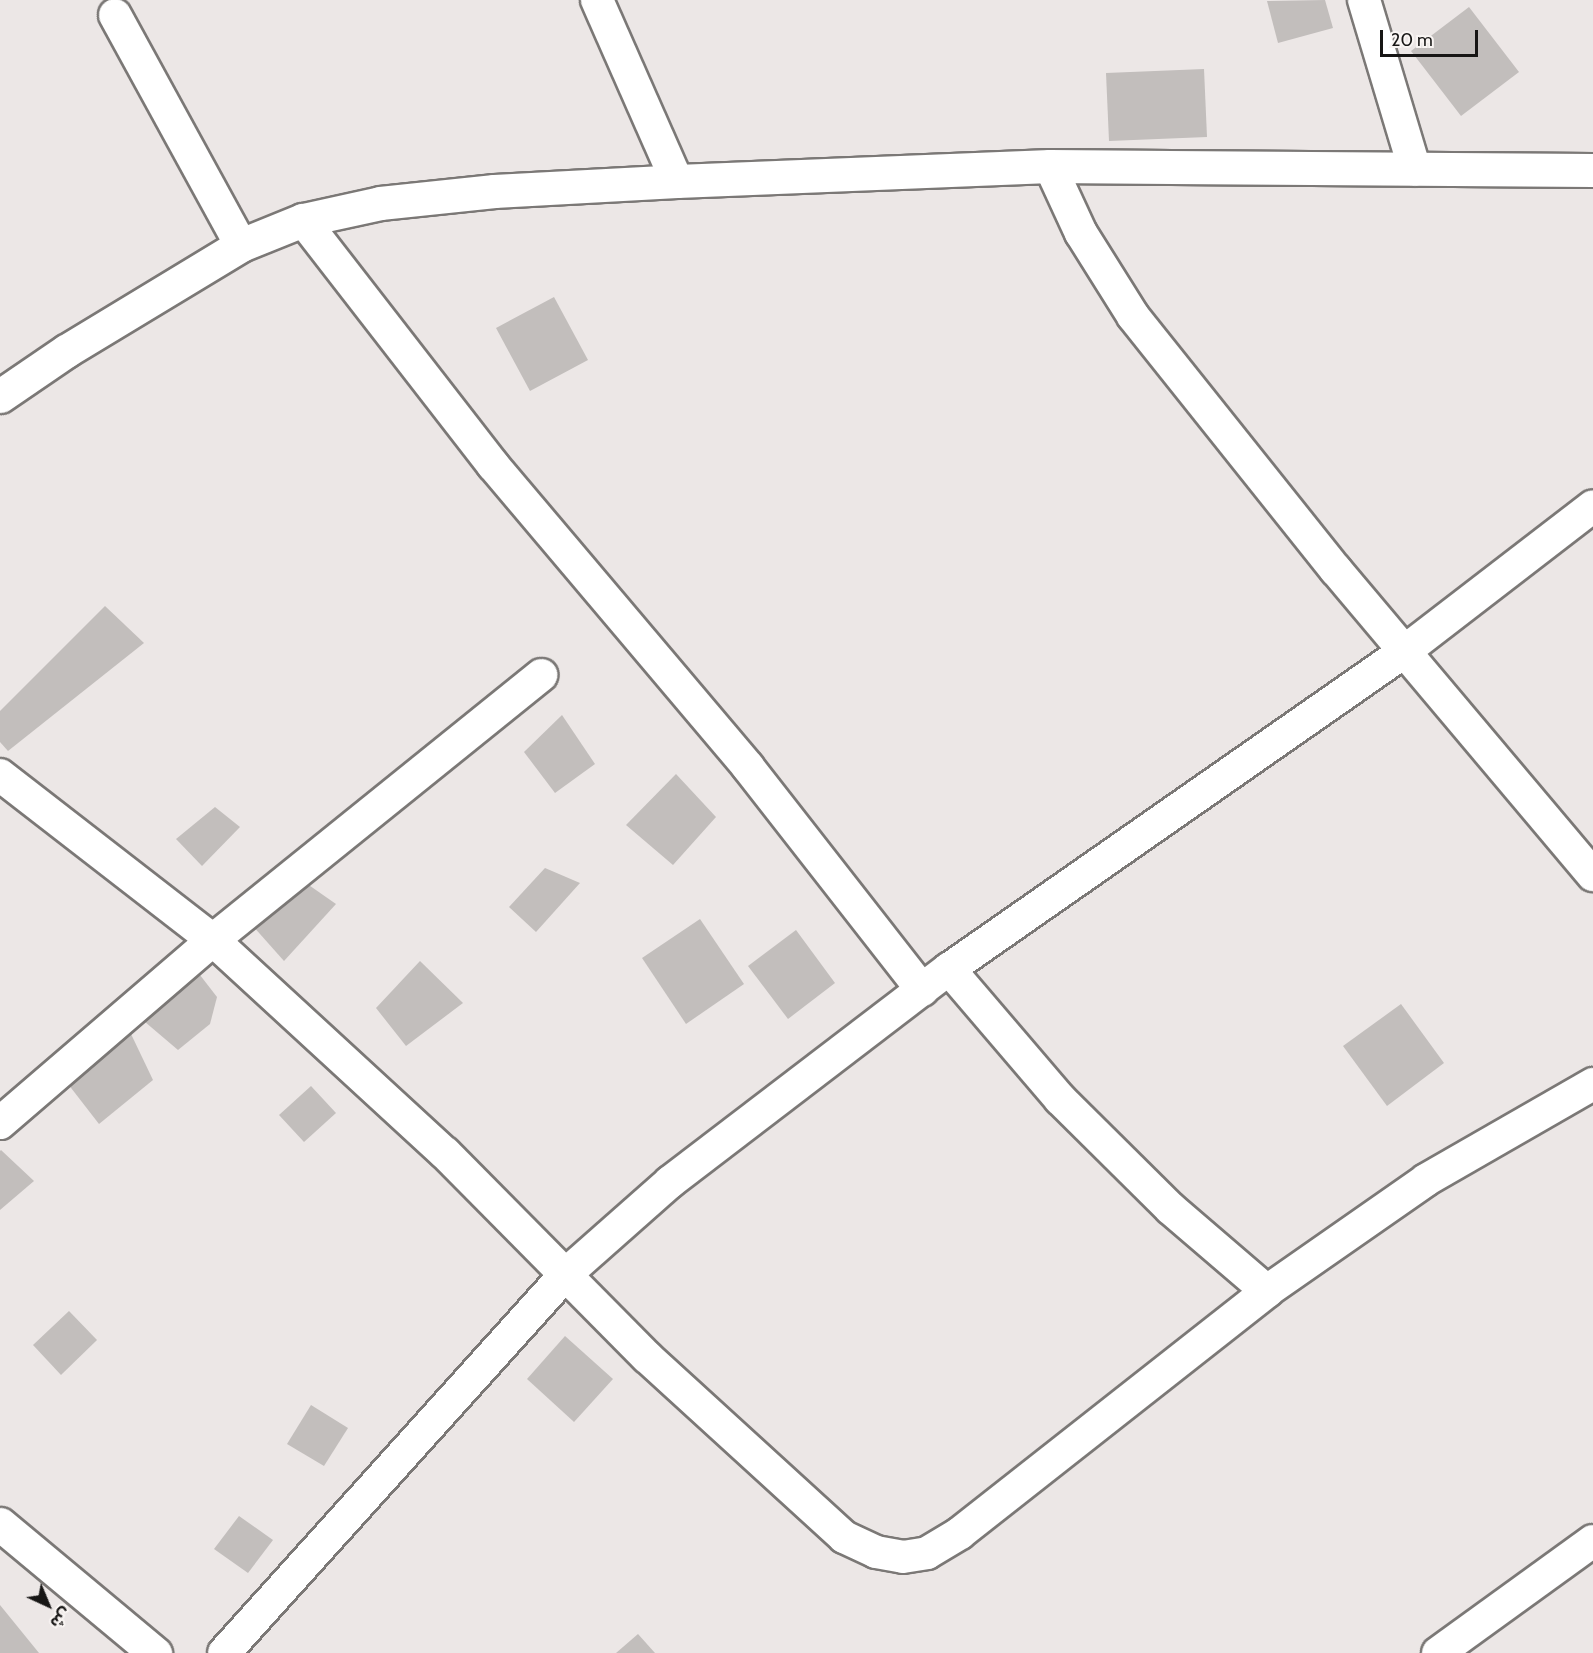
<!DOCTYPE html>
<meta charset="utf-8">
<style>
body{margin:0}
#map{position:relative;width:1593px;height:1653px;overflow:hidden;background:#ece7e6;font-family:Cabin,"Noto Sans Arabic",sans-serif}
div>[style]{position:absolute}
.building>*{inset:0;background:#c2bebc}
.roads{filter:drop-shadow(2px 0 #7b7876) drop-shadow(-2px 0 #7b7876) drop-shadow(0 2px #7b7876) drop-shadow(0 -2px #7b7876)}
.street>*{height:32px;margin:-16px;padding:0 16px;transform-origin:16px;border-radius:16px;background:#fff}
.secondary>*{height:33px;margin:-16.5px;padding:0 16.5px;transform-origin:16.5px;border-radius:16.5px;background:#fff}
span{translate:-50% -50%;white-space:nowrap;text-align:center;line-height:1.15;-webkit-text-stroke:6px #f9f5f3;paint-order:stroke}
.north{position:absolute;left:18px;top:1575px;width:60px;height:60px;-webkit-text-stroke:4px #f9f5f3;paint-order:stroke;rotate:136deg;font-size:16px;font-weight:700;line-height:24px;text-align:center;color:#171615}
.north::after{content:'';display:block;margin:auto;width:21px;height:27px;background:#171615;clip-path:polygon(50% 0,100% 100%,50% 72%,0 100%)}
.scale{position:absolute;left:1380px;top:30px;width:98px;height:27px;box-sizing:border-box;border:3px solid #171615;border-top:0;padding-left:8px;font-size:18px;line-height:21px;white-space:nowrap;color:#171615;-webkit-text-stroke:4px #f9f5f3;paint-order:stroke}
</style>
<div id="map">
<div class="building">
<i style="clip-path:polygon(1325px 0,1333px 28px,1278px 43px,1267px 1px)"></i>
<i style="clip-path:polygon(1469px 7px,1519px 72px,1461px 116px,1411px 51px)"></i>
<i style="clip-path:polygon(1204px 69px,1207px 137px,1109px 141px,1106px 73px)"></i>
<i style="clip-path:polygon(554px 297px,588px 360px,530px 391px,496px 328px)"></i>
<i style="clip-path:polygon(105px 606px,144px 643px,8px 751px,0 742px,0 711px)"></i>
<i style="clip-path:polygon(562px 715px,595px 764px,555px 793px,524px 752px)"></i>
<i style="clip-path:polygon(676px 774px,716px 817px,673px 865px,626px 825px)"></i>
<i style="clip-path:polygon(215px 807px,240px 827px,202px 866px,176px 839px)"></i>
<i style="clip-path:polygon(545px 868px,580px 883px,536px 932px,509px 907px)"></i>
<i style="clip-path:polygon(303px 881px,336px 904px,284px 961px,251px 924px)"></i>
<i style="clip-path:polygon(700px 919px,744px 984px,686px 1024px,642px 958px)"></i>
<i style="clip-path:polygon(796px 930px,835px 983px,788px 1019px,748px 966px)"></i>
<i style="clip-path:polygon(420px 961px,463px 1003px,406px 1046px,376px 1008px)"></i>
<i style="clip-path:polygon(193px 966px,217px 997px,210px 1024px,178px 1050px,138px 1016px)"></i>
<i style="clip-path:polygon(1401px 1004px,1444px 1063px,1387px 1106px,1343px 1046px)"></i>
<i style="clip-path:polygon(131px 1034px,153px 1080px,99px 1124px,68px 1084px)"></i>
<i style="clip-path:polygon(311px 1086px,336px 1113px,304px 1142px,279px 1115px)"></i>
<i style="clip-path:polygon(1px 1150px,34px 1181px,0 1210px,0 1151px)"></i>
<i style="clip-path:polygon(69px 1311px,97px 1340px,61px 1375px,33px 1345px)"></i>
<i style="clip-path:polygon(565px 1336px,613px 1379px,574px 1422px,527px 1379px)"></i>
<i style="clip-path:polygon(311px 1405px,348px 1428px,324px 1466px,287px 1444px)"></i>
<i style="clip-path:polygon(239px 1516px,273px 1540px,248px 1573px,214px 1549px)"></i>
<i style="clip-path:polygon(0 1605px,39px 1653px,0 1653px)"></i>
<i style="clip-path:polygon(638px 1634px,655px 1653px,616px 1653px)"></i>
</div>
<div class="roads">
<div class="street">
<i style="left:597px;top:0;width:198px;rotate:66.2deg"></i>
<i style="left:1364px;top:0;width:177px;rotate:73.3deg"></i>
<i style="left:115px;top:15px;width:262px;rotate:61.3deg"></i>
<i style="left:1050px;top:166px;width:74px;rotate:65.2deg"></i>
<i style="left:1081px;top:233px;width:98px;rotate:57.9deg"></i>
<i style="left:1133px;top:316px;width:325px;rotate:51.4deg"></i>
<i style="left:1336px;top:570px;width:399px;rotate:49.9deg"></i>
<i style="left:303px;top:220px;width:310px;rotate:52.2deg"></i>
<i style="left:493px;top:465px;width:395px;rotate:49.8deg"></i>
<i style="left:748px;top:767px;width:283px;rotate:52deg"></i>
<i style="left:0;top:775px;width:269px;rotate:37.8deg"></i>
<i style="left:213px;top:940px;width:315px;rotate:42.6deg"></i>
<i style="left:445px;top:1153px;width:287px;rotate:45.3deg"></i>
<i style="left:647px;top:1357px;width:267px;rotate:42.4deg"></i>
<i style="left:844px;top:1537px;width:35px;rotate:25deg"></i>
<i style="left:876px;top:1552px;width:27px;rotate:10deg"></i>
<i style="left:903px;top:1557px;width:24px;rotate:-9deg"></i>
<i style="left:927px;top:1553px;width:39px;rotate:-31deg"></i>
<i style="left:960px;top:1533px;width:391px;rotate:-38.2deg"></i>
<i style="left:949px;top:969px;width:171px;rotate:49.5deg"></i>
<i style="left:1060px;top:1099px;width:155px;rotate:44.7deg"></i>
<i style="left:1170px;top:1208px;width:128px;rotate:40.6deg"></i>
<i style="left:1267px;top:1291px;width:194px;rotate:-34.9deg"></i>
<i style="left:1426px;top:1180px;width:193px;rotate:-29.9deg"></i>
<i style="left:0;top:1123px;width:281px;rotate:-40.7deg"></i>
<i style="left:213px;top:940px;width:422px;rotate:-38.9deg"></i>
<i style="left:224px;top:1653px;width:509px;rotate:-47.95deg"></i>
<i style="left:565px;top:1275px;width:140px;rotate:-41.5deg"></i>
<i style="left:670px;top:1182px;width:351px;rotate:-37.4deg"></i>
<i style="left:949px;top:969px;width:556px;rotate:-34.89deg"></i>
<i style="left:1405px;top:651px;width:237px;rotate:-37.6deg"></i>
<i style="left:1438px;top:1653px;width:191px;rotate:-35.9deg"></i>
</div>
<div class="secondary">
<i style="left:0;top:396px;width:80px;rotate:-34.3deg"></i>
<i style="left:66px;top:351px;width:205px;rotate:-31.2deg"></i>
<i style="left:241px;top:245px;width:67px;rotate:-22deg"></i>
<i style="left:303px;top:220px;width:79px;rotate:-12.4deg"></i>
<i style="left:380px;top:203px;width:115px;rotate:-6deg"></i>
<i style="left:494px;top:191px;width:183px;rotate:-3.1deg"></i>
<i style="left:677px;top:181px;width:373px;rotate:-2.3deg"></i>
<i style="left:1050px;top:166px;width:543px;rotate:0.42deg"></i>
<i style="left:0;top:1524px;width:202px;rotate:39.8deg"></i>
</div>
</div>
<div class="north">ش</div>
<div class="scale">20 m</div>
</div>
